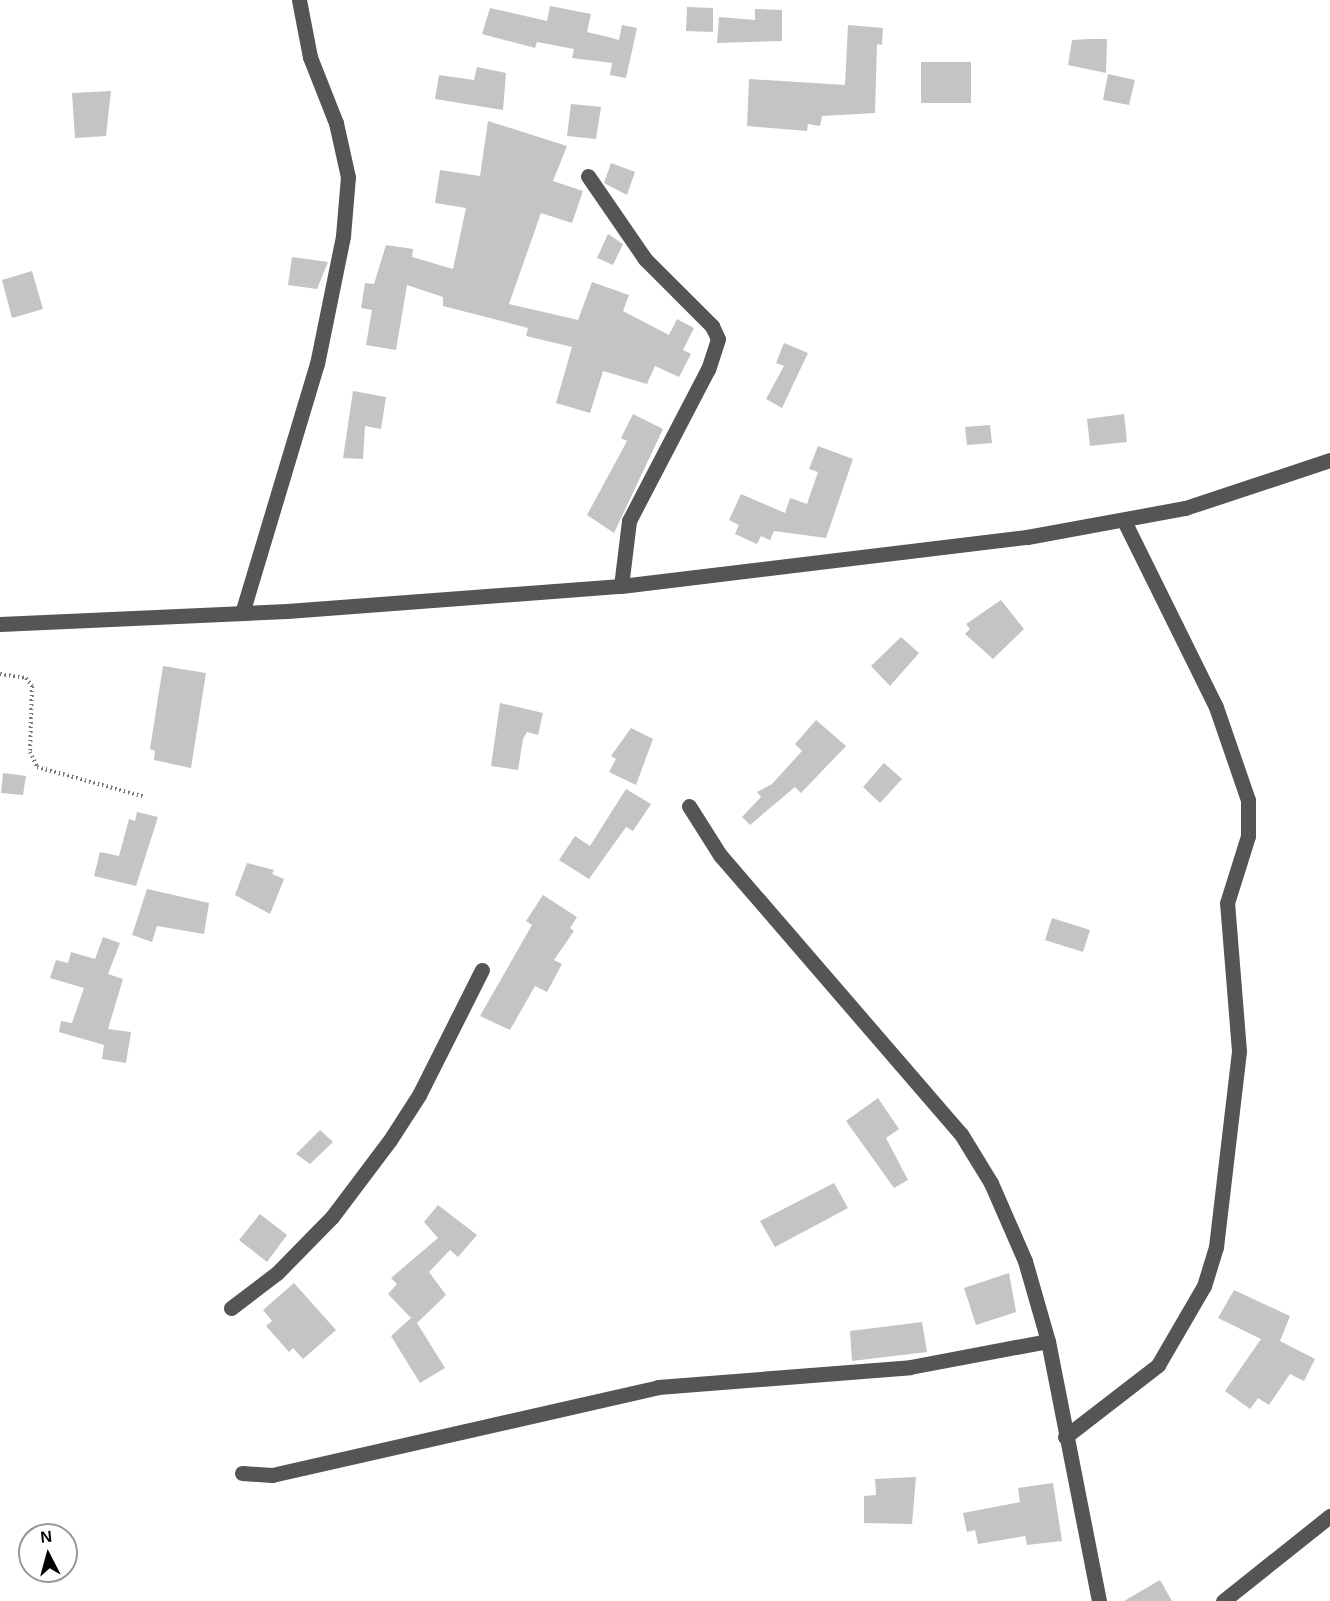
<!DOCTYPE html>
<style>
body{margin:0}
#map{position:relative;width:1330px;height:1601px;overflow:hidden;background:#fff;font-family:Helvetica,sans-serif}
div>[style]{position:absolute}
.building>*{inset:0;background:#c4c4c4}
.path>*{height:4px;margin-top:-2px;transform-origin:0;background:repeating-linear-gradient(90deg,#777 0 1.5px,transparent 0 4.5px)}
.minor>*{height:15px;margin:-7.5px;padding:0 7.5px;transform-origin:7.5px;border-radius:7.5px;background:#555}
span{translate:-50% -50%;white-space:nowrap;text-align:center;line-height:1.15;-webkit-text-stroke:4.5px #fff;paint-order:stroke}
.north{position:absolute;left:18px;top:1523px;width:60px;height:60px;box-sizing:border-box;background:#fff;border:2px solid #999;border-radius:50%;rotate:354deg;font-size:16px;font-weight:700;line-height:24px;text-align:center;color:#000}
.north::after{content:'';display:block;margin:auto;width:21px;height:27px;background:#000;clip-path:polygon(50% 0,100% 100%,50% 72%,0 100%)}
</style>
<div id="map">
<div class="building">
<i style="clip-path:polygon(550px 6px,591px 14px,587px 32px,612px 38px,619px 40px,622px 25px,637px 28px,626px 78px,610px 75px,612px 63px,572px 58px,574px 49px,537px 42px,535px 48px,482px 34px,490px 8px,547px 21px)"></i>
<i style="clip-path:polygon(687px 7px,713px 8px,713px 32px,686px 31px)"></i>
<i style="clip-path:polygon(755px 9px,782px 10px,782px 41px,717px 43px,719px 17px,755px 20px)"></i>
<i style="clip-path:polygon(848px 25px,883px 28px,882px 45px,877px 44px,875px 113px,822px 116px,820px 126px,808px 124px,807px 131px,747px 126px,749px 79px,845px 85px)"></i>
<i style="clip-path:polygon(1090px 39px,1107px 39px,1106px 73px,1068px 65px,1072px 40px)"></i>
<i style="clip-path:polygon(921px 62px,971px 62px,971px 103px,921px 103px)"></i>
<i style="clip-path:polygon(477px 67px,506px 73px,503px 110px,435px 99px,439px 75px,474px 80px)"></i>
<i style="clip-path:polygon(1108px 74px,1135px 80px,1129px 105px,1103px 100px)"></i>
<i style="clip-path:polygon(111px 91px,106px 136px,75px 138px,72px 93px)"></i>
<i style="clip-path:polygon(571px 104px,601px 107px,596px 139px,567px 136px)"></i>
<i style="clip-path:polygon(488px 121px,567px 146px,553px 181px,583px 191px,572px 223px,541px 213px,509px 304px,578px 320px,592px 282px,629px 295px,623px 311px,669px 335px,677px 319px,694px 328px,683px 350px,691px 354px,679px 377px,655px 366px,647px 384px,603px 371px,590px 413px,556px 403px,572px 347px,526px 336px,528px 328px,443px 306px,443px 297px,407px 285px,396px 350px,366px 345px,372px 310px,361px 308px,365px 283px,374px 284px,386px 245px,413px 249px,412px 257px,453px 269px,466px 208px,435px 203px,440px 170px,480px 176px)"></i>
<i style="clip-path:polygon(611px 163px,635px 172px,627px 195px,604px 183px)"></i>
<i style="clip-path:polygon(608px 234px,623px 244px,613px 265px,597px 258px)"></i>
<i style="clip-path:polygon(292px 257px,328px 262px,317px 289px,288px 285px)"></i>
<i style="clip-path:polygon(32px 271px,43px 309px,12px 318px,2px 280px)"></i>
<i style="clip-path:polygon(784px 343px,808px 353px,782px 408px,766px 399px,784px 366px,776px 363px)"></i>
<i style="clip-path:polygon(353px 391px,386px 397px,381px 429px,365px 426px,363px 459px,343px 458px)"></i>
<i style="clip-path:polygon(633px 414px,663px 429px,614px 533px,587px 515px,627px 441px,621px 438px)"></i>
<i style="clip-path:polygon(1124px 414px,1127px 442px,1090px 446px,1087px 419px)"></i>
<i style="clip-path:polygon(990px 425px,992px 443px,967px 445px,965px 427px)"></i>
<i style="clip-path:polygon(818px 446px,853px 459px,826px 538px,774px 531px,770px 540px,761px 536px,757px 544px,735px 534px,739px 525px,729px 520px,741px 494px,785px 513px,790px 498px,807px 504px,818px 472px,809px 469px)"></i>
<i style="clip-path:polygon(1001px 600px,1024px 629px,993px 659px,965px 634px,970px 629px,966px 624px)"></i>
<i style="clip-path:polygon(901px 637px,919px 653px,890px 686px,871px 666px)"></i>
<i style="clip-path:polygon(163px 666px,206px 673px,191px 768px,154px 760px,155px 751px,150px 749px)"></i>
<i style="clip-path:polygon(500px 703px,543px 713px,538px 735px,527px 732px,523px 739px,518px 770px,491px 766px)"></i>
<i style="clip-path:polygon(816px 720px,846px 746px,801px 793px,795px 787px,750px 825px,742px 817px,761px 797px,757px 792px,772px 784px,802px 751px,795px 744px)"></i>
<i style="clip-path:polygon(631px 728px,653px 739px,636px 785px,609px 772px,616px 759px,611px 756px)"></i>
<i style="clip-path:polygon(884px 763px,902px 779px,880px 803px,863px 787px)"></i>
<i style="clip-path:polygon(3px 773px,26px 776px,23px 795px,1px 793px)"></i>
<i style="clip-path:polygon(626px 789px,651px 804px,633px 831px,626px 827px,589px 879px,559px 860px,575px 836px,590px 846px)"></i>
<i style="clip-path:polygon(137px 812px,158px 817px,136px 886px,94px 876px,100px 852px,119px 856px,129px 819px,135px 821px)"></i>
<i style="clip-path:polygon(247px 863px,274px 870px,272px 874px,284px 879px,270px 914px,235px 895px)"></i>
<i style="clip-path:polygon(147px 889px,209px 903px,204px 934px,157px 926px,152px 942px,132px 935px)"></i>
<i style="clip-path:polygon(543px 895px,577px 917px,570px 928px,574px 931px,554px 960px,562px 964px,547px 992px,535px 986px,510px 1030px,480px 1016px,532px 925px,526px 921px)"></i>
<i style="clip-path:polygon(1052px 918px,1090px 930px,1083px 952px,1045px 940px)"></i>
<i style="clip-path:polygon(103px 937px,120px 943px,108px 974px,123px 979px,108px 1029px,131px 1032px,126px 1063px,102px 1059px,104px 1045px,59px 1032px,61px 1021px,72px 1023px,84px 988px,50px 978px,56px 960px,68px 963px,71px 952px,95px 959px)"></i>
<i style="clip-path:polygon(878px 1098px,899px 1129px,886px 1138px,908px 1180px,894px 1188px,846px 1121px)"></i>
<i style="clip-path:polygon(320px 1130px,333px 1142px,310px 1164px,296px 1154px)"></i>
<i style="clip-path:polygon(834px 1183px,848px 1208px,775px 1247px,760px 1221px)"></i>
<i style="clip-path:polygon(438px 1205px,477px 1235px,458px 1257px,450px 1250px,429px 1272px,446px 1295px,417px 1323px,445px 1368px,420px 1383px,391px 1336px,411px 1318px,388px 1294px,397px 1284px,391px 1278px,438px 1238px,424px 1222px)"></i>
<i style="clip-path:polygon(260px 1214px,287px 1235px,267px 1262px,239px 1240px)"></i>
<i style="clip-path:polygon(1009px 1273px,1016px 1312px,976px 1325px,964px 1288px)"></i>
<i style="clip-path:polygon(294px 1283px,336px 1330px,303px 1359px,293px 1348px,289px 1352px,266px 1326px,272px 1321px,263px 1310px)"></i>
<i style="clip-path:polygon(1234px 1290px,1290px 1316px,1280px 1341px,1315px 1359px,1304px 1381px,1290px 1374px,1269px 1405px,1258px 1398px,1250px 1409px,1225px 1391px,1261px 1339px,1218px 1318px)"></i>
<i style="clip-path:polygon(922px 1322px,927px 1352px,852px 1361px,850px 1331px)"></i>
<i style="clip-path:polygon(916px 1477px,912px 1524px,864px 1523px,864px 1496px,876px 1495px,875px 1479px)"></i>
<i style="clip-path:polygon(1053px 1483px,1062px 1541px,1027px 1545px,1025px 1536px,978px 1544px,975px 1530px,967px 1532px,963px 1513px,1020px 1502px,1018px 1488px)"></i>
<i style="clip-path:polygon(1160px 1580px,1172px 1601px,1124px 1601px)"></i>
</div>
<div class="path">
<i style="left:0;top:674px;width:26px;rotate:9deg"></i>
<i style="left:26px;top:678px;width:10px;rotate:53deg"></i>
<i style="left:32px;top:686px;width:66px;rotate:91.7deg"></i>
<i style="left:30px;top:752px;width:17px;rotate:65deg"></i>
<i style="left:37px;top:767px;width:112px;rotate:15.5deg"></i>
</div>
<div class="minor">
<i style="left:588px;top:176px;width:101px;rotate:55.5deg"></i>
<i style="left:645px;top:259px;width:95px;rotate:45deg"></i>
<i style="left:712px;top:326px;width:14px;rotate:65deg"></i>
<i style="left:718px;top:339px;width:32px;rotate:108deg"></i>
<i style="left:708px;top:369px;width:171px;rotate:117.5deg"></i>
<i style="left:629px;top:521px;width:65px;rotate:97deg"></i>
<i style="left:243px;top:610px;width:257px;rotate:-73.3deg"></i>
<i style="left:317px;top:364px;width:131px;rotate:-78.5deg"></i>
<i style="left:343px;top:236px;width:59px;rotate:-85.2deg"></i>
<i style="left:348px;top:177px;width:55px;rotate:-102.5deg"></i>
<i style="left:336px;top:123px;width:71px;rotate:-111.5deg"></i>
<i style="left:310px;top:57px;width:58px;rotate:-100.9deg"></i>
<i style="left:0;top:624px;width:287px;rotate:-2.6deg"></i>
<i style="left:287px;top:611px;width:335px;rotate:-4.3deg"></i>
<i style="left:621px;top:586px;width:409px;rotate:-6.9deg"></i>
<i style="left:1027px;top:537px;width:161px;rotate:-10.4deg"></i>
<i style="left:1185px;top:508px;width:153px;rotate:-18.3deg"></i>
<i style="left:689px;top:806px;width:58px;rotate:57.7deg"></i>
<i style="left:720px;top:855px;width:369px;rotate:49.2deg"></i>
<i style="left:961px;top:1134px;width:57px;rotate:58.5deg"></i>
<i style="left:991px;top:1183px;width:85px;rotate:66.4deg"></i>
<i style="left:1025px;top:1261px;width:83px;rotate:74deg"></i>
<i style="left:1048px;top:1341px;width:265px;rotate:78.9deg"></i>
<i style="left:231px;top:1308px;width:58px;rotate:-37.3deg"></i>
<i style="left:277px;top:1273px;width:78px;rotate:-45.5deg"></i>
<i style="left:332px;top:1217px;width:96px;rotate:-53deg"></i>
<i style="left:390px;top:1140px;width:54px;rotate:-57.2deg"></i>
<i style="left:419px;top:1095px;width:140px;rotate:-63.3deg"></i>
<i style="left:1065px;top:1437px;width:118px;rotate:-37.7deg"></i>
<i style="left:1158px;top:1365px;width:91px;rotate:-59.8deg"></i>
<i style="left:1204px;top:1286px;width:41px;rotate:-72.9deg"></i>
<i style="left:1216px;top:1247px;width:197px;rotate:-83.3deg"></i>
<i style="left:1239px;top:1051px;width:148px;rotate:-94.6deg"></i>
<i style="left:1227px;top:903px;width:70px;rotate:-72.6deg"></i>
<i style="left:1248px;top:836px;width:36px;rotate:-90deg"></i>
<i style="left:1248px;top:800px;width:98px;rotate:-109deg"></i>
<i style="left:1216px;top:707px;width:208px;rotate:-116.3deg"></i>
<i style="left:242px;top:1473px;width:30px;rotate:4deg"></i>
<i style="left:272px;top:1475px;width:396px;rotate:-12.8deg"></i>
<i style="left:658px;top:1387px;width:253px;rotate:-4.5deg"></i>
<i style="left:910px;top:1367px;width:140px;rotate:-10.7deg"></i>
<i style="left:1223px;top:1601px;width:137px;rotate:-38.5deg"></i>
</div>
<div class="north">N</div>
</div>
